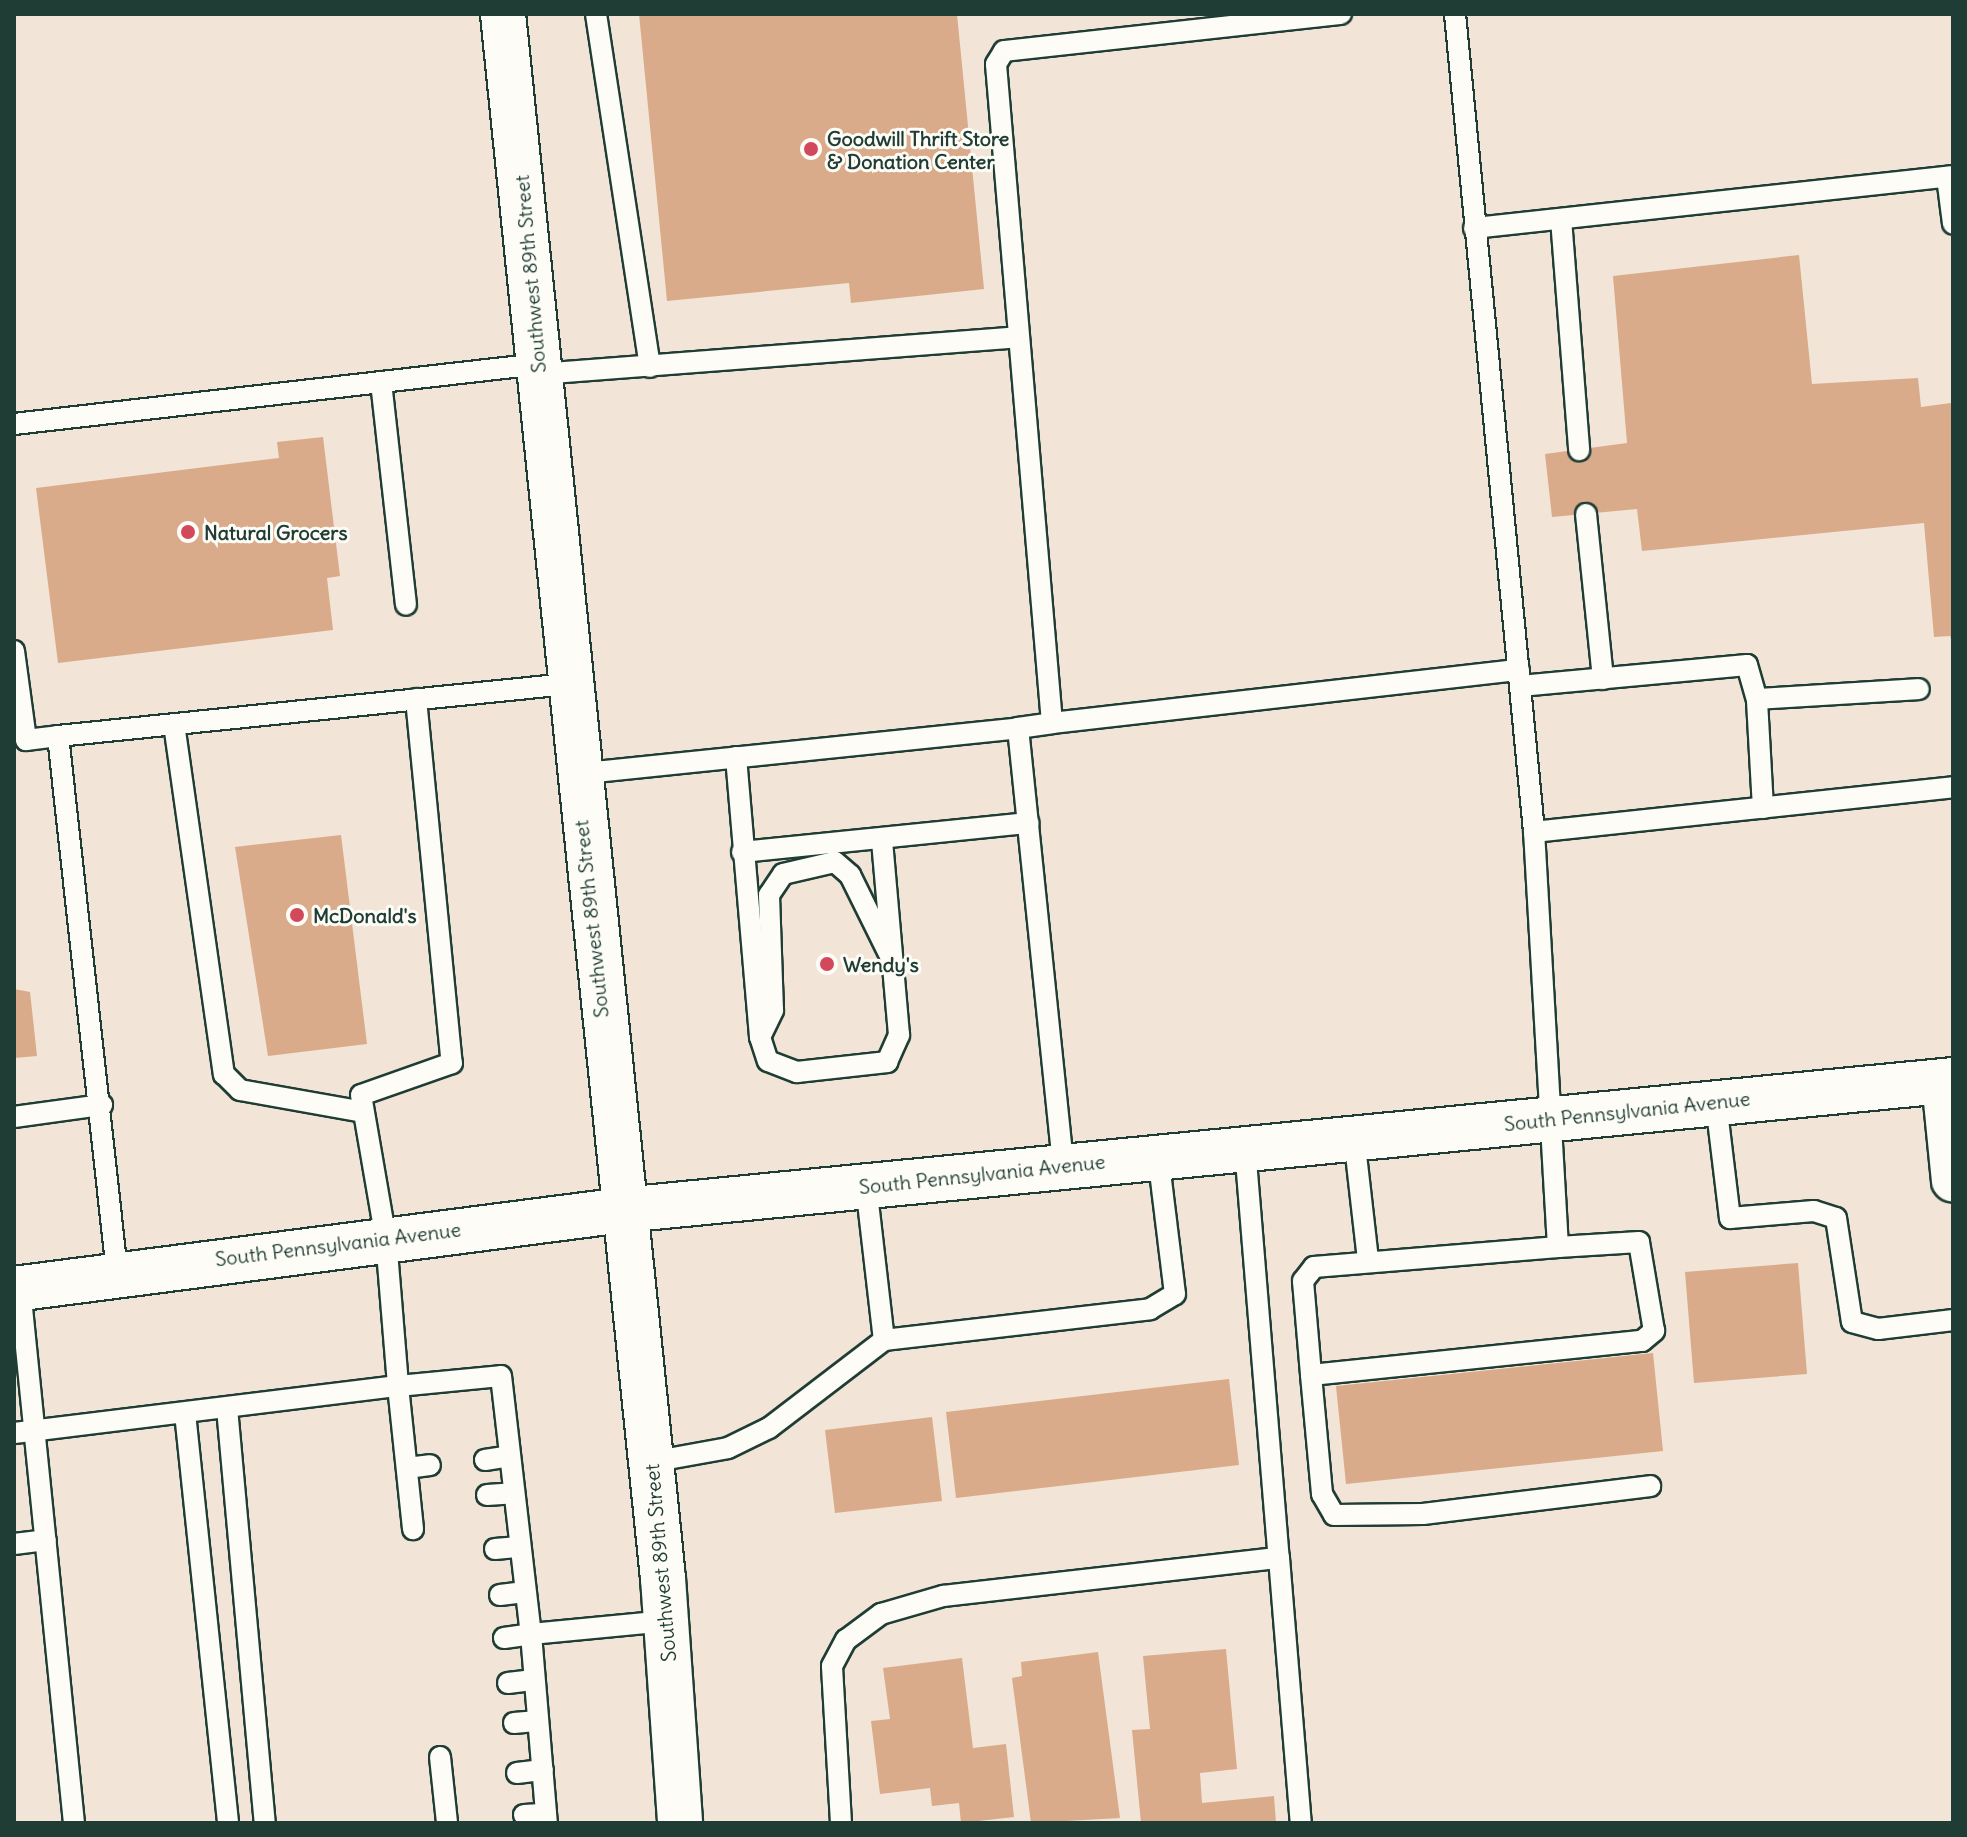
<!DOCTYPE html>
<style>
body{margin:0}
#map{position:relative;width:1967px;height:1837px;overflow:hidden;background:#f2e4d6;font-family:Delius,sans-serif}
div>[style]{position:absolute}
.building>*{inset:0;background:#d9ab8a}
.roads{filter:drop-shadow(2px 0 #1f3d34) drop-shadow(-2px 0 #1f3d34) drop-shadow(0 2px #1f3d34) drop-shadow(0 -2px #1f3d34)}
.lane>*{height:20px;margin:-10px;padding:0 10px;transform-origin:10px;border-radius:10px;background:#fdfcf7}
.street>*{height:42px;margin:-21px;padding:0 21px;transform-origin:21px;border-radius:21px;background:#fdfcf7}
.secondary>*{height:44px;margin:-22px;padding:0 22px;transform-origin:22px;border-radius:22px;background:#fdfcf7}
.dots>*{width:22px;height:22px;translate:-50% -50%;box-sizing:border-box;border:4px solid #fdfcf7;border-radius:50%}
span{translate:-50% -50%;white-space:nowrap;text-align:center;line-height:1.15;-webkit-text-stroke:6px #fdfcf7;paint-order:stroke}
.poi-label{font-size:20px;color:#1f3d34;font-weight:700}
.left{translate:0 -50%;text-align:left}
.street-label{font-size:20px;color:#1f3d34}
.frame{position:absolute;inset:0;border:16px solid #1f3d34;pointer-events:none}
</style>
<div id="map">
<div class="building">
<i style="clip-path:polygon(639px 14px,957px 14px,984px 289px,851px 303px,849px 283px,667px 301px)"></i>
<i style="clip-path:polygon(1799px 255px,1812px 384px,1918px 378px,1921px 407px,1951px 403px,1953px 645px,1950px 636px,1934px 637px,1924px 523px,1642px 551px,1637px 509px,1552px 517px,1545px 454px,1627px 443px,1613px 276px)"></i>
<i style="clip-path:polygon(323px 437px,340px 576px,327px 578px,333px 630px,58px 663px,36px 488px,279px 458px,277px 442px)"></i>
<i style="clip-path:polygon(341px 835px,367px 1044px,268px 1056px,235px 847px)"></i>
<i style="clip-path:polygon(14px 989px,30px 992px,37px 1056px,14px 1058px)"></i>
<i style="clip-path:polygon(1798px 1263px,1807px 1374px,1694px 1383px,1685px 1272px)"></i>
<i style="clip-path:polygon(1653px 1353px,1663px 1451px,1346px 1484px,1336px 1386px)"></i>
<i style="clip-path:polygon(1229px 1379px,1239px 1465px,956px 1498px,946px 1412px)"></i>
<i style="clip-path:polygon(932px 1417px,942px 1501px,835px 1513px,825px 1430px)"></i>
<i style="clip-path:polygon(1226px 1649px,1237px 1769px,1200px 1773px,1202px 1803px,1274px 1796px,1276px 1823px,1141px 1823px,1132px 1730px,1150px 1729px,1143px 1656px)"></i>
<i style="clip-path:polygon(1098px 1652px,1120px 1818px,1031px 1823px,1012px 1678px,1022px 1676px,1021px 1662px)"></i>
<i style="clip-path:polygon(962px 1658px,973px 1748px,1006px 1744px,1014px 1817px,961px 1823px,959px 1803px,932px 1806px,930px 1788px,880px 1794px,871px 1721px,890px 1719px,883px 1668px)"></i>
</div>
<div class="roads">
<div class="lane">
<i style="left:596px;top:14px;width:357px;rotate:81.3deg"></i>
<i style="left:1455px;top:14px;width:822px;rotate:84.48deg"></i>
<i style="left:1947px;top:177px;width:47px;rotate:82.7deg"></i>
<i style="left:1561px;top:219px;width:232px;rotate:85.5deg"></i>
<i style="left:1474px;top:228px;width:482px;rotate:-6.2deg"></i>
<i style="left:539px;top:374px;width:480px;rotate:-4.4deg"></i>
<i style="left:381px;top:382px;width:224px;rotate:83.6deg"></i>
<i style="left:14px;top:424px;width:528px;rotate:-6.52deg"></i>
<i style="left:1586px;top:514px;width:166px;rotate:84.1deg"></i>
<i style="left:14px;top:651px;width:90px;rotate:82.3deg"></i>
<i style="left:26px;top:740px;width:32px;rotate:-7deg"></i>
<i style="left:1520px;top:686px;width:228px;rotate:-5.3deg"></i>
<i style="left:1747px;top:665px;width:35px;rotate:74deg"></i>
<i style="left:416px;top:699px;width:366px;rotate:84.4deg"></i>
<i style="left:452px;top:1063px;width:96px;rotate:160.6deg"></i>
<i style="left:361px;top:1095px;width:146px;rotate:80.2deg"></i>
<i style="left:386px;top:1239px;width:147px;rotate:85.3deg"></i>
<i style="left:398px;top:1386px;width:103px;rotate:-5.5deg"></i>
<i style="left:501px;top:1376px;width:260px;rotate:83.4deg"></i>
<i style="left:531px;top:1634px;width:136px;rotate:-5.5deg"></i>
<i style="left:1052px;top:723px;width:470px;rotate:-6.5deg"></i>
<i style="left:174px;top:724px;width:354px;rotate:81.9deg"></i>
<i style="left:224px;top:1074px;width:23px;rotate:45deg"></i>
<i style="left:240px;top:1090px;width:125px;rotate:10.1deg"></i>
<i style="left:1018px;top:728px;width:34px;rotate:-8deg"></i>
<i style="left:1052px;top:723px;width:661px;rotate:-94.86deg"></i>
<i style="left:996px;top:64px;width:15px;rotate:-58deg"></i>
<i style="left:1004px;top:51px;width:339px;rotate:-6.3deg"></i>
<i style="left:736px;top:757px;width:281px;rotate:85.1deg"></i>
<i style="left:760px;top:1037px;width:25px;rotate:72deg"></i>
<i style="left:768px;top:1061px;width:31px;rotate:21deg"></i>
<i style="left:797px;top:1072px;width:91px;rotate:-6.3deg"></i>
<i style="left:887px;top:1062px;width:30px;rotate:-66deg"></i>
<i style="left:899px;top:1035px;width:197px;rotate:-95deg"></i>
<i style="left:576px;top:774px;width:444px;rotate:-5.9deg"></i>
<i style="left:1018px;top:728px;width:439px;rotate:84.1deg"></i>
<i style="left:1763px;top:808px;width:109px;rotate:-93.2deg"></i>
<i style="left:1757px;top:699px;width:162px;rotate:-3.5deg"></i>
<i style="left:742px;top:852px;width:288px;rotate:-5.8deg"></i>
<i style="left:760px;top:1037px;width:30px;rotate:-64deg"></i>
<i style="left:773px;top:1010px;width:115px;rotate:-92deg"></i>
<i style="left:769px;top:895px;width:25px;rotate:-56deg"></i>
<i style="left:783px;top:874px;width:53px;rotate:-13deg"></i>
<i style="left:835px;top:862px;width:20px;rotate:41deg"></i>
<i style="left:850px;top:875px;width:90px;rotate:63.7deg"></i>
<i style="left:1716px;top:1103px;width:116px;rotate:83.1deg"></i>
<i style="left:1730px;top:1218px;width:84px;rotate:-4.8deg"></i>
<i style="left:1814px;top:1211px;width:23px;rotate:18deg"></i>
<i style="left:1836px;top:1218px;width:105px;rotate:81.3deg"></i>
<i style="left:1852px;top:1322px;width:27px;rotate:15deg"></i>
<i style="left:1878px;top:1329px;width:76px;rotate:-6.8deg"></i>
<i style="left:14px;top:1117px;width:89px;rotate:-7.8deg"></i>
<i style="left:1354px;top:1137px;width:124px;rotate:83.5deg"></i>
<i style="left:1245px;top:1148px;width:411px;rotate:85.3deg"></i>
<i style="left:866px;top:1185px;width:156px;rotate:83.4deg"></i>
<i style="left:884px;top:1340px;width:268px;rotate:-6.6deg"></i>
<i style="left:1150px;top:1309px;width:29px;rotate:-31deg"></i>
<i style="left:1175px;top:1294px;width:139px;rotate:-97deg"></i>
<i style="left:1558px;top:1247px;width:245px;rotate:175.3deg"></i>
<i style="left:1314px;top:1267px;width:18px;rotate:128deg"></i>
<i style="left:1303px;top:1281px;width:94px;rotate:85.1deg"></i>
<i style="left:1311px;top:1375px;width:333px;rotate:-5.9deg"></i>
<i style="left:1642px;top:1341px;width:16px;rotate:-40deg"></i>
<i style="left:1654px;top:1331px;width:90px;rotate:-99.6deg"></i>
<i style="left:1639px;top:1242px;width:81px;rotate:176.5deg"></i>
<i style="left:1558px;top:1247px;width:416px;rotate:-93.3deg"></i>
<i style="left:1534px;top:832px;width:421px;rotate:-6.1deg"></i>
<i style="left:117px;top:1272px;width:539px;rotate:-96.28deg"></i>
<i style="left:58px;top:736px;width:512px;rotate:-5.83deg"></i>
<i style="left:20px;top:1288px;width:538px;rotate:84.24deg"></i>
<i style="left:1311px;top:1375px;width:120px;rotate:84.7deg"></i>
<i style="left:1322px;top:1494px;width:24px;rotate:60deg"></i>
<i style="left:1334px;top:1515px;width:89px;rotate:-0.6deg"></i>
<i style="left:1423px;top:1514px;width:229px;rotate:-7deg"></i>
<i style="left:227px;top:1408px;width:417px;rotate:84.8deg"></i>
<i style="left:185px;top:1413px;width:412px;rotate:84deg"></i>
<i style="left:14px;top:1433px;width:387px;rotate:-7deg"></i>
<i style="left:398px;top:1386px;width:144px;rotate:84deg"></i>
<i style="left:485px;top:1460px;width:25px;rotate:-9deg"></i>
<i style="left:651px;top:1462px;width:78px;rotate:-10.3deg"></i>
<i style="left:728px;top:1448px;width:46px;rotate:-26deg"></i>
<i style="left:769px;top:1428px;width:145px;rotate:-37.4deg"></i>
<i style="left:407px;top:1468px;width:23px;rotate:-7deg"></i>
<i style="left:487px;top:1495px;width:26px;rotate:-4deg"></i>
<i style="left:14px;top:1544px;width:32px;rotate:-7deg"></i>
<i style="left:495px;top:1549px;width:24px;rotate:-5deg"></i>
<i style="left:500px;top:1595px;width:25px;rotate:-7deg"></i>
<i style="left:504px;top:1638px;width:27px;rotate:-8deg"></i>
<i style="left:531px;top:1634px;width:190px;rotate:85.2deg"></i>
<i style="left:508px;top:1683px;width:26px;rotate:-7deg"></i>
<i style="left:514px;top:1723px;width:24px;rotate:-5deg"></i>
<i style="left:440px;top:1757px;width:66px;rotate:83.9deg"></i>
<i style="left:517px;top:1773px;width:26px;rotate:-7deg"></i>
<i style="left:524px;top:1815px;width:22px;rotate:-3deg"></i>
<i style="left:841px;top:1823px;width:157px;rotate:-93.3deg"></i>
<i style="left:832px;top:1666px;width:30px;rotate:-62deg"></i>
<i style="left:846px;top:1640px;width:44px;rotate:-36.6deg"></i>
<i style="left:881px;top:1614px;width:65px;rotate:-16.2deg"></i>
<i style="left:943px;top:1596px;width:338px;rotate:-6.5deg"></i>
<i style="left:1279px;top:1558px;width:266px;rotate:85.3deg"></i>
</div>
<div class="street">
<i style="left:1943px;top:1081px;width:100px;rotate:84.3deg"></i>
</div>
<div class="secondary">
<i style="left:503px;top:14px;width:1572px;rotate:84.16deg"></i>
<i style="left:663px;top:1578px;width:246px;rotate:86deg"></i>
<i style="left:14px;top:1289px;width:614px;rotate:-7.39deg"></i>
<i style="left:623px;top:1210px;width:1336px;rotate:-5.58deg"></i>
</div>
</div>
<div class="dots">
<i style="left:811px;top:149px;background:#d1495b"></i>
<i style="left:188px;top:532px;background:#d1495b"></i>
<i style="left:297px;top:915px;background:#d1495b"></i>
<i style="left:827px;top:964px;background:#d1495b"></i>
</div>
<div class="poi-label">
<span class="left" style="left:827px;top:150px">Goodwill Thrift Store<br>&amp; Donation Center</span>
<span class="left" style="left:204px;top:532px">Natural Grocers</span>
<span class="left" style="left:313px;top:915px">McDonald's</span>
<span class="left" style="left:843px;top:964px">Wendy's</span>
</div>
<div class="street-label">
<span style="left:530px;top:274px;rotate:-95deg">Southwest 89th Street</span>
<span style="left:591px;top:919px;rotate:-96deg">Southwest 89th Street</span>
<span style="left:1627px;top:1111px;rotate:-6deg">South Pennsylvania Avenue</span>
<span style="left:982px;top:1174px;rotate:-6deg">South Pennsylvania Avenue</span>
<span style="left:338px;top:1244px;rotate:-7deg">South Pennsylvania Avenue</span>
<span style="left:660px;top:1563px;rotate:-95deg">Southwest 89th Street</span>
</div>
<div class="frame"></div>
</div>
